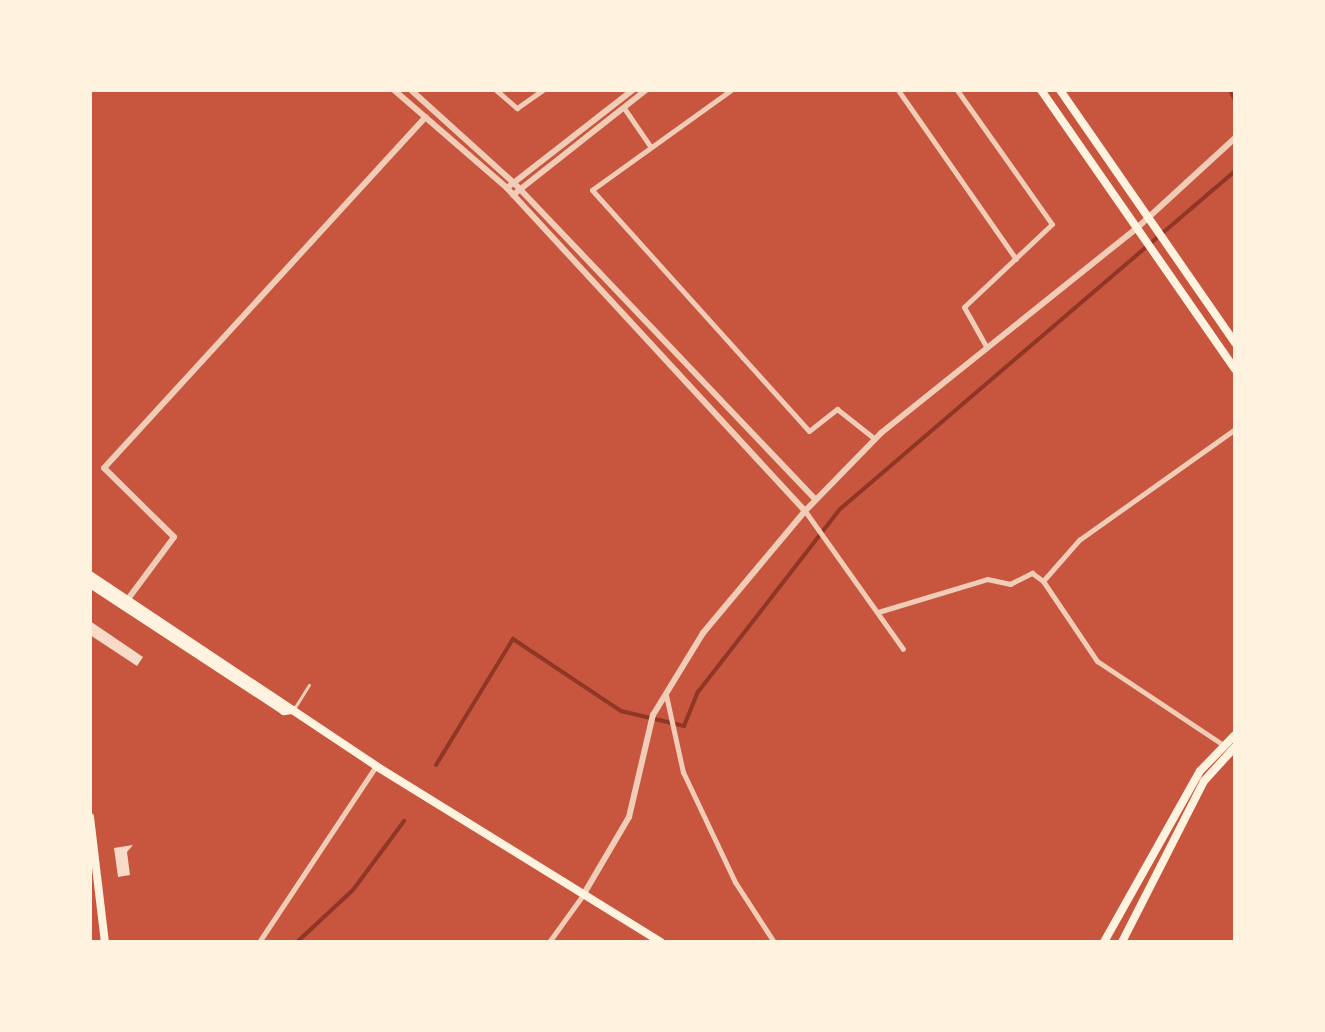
<!DOCTYPE html>
<style>
body{margin:0}
#map{position:relative;width:1325px;height:1032px;overflow:hidden;background:#c8553d;font-family:"Roboto Condensed",sans-serif}
div>[style]{position:absolute}
.stream>*{height:4px;margin:-2px;padding:0 2px;transform-origin:2px;border-radius:2px;background:#8f3625}
.building>*{inset:0;background:#f7dbc8}
.service>*{height:2.5px;margin:-1.25px;padding:0 1.25px;transform-origin:1.25px;border-radius:1.25px;background:#f1ccb7}
.minor>*{height:5px;margin:-2.5px;padding:0 2.5px;transform-origin:2.5px;border-radius:2.5px;background:#f1ccb7}
.tertiary>*{height:6px;margin:-3px;padding:0 3px;transform-origin:3px;border-radius:3px;background:#f1ccb7}
.secondary>*{height:8px;margin:-4px;padding:0 4px;transform-origin:4px;border-radius:4px;background:#fff3e0}
span{translate:-50% -50%;white-space:nowrap;text-align:center;line-height:1.15;-webkit-text-stroke:8px #fff3e0;paint-order:stroke}
.frame{position:absolute;inset:0;border:92px solid #fff3e0;pointer-events:none}
</style>
<div id="map">
<div class="stream">
<i style="left:1230px;top:90px;width:11px;rotate:63deg"></i>
<i style="left:436px;top:765px;width:148px;rotate:-58.6deg"></i>
<i style="left:513px;top:639px;width:130px;rotate:33.7deg"></i>
<i style="left:621px;top:711px;width:65px;rotate:13.4deg"></i>
<i style="left:684px;top:726px;width:37px;rotate:-68deg"></i>
<i style="left:698px;top:692px;width:230px;rotate:-52.2deg"></i>
<i style="left:839px;top:510px;width:521px;rotate:-40.57deg"></i>
<i style="left:297px;top:942px;width:76px;rotate:-42.9deg"></i>
<i style="left:353px;top:890px;width:86px;rotate:-53.5deg"></i>
</div>
<div class="building">
<i style="clip-path:polygon(90px 621px,143px 657px,137px 666px,90px 635px)"></i>
<i style="clip-path:polygon(133px 845px,127px 852px,130px 875px,118px 877px,114px 848px)"></i>
</div>
<div class="service">
<i style="left:294px;top:709px;width:28px;rotate:-58deg"></i>
</div>
<div class="minor">
<i style="left:496px;top:90px;width:28px;rotate:41deg"></i>
<i style="left:517px;top:108px;width:32px;rotate:-35deg"></i>
<i style="left:731px;top:90px;width:171px;rotate:144.3deg"></i>
<i style="left:592px;top:190px;width:324px;rotate:48deg"></i>
<i style="left:809px;top:431px;width:36px;rotate:-38deg"></i>
<i style="left:837px;top:409px;width:48px;rotate:38.3deg"></i>
<i style="left:898px;top:90px;width:206px;rotate:55.1deg"></i>
<i style="left:957px;top:90px;width:164px;rotate:54.7deg"></i>
<i style="left:1052px;top:224px;width:121px;rotate:136.7deg"></i>
<i style="left:964px;top:307px;width:45px;rotate:60.6deg"></i>
<i style="left:624px;top:108px;width:46px;rotate:55.6deg"></i>
<i style="left:805px;top:511px;width:169px;rotate:54.6deg"></i>
<i style="left:1043px;top:581px;width:97px;rotate:56deg"></i>
<i style="left:1097px;top:661px;width:154px;rotate:33.6deg"></i>
<i style="left:878px;top:612px;width:114px;rotate:-16.8deg"></i>
<i style="left:987px;top:579px;width:24px;rotate:12deg"></i>
<i style="left:1010px;top:584px;width:25px;rotate:-27deg"></i>
<i style="left:1032px;top:573px;width:14px;rotate:36deg"></i>
<i style="left:1043px;top:581px;width:55px;rotate:-48.7deg"></i>
<i style="left:1079px;top:540px;width:191px;rotate:-35.4deg"></i>
<i style="left:666px;top:695px;width:79px;rotate:77.6deg"></i>
<i style="left:683px;top:772px;width:122px;rotate:64.7deg"></i>
<i style="left:735px;top:882px;width:72px;rotate:57deg"></i>
<i style="left:259px;top:942px;width:211px;rotate:-56.4deg"></i>
<i style="left:549px;top:942px;width:62px;rotate:-54.2deg"></i>
</div>
<div class="tertiary">
<i style="left:394px;top:90px;width:150px;rotate:40.9deg"></i>
<i style="left:507px;top:188px;width:439px;rotate:47.3deg"></i>
<i style="left:411px;top:90px;width:140px;rotate:42.1deg"></i>
<i style="left:515px;top:184px;width:436px;rotate:46.4deg"></i>
<i style="left:507px;top:188px;width:160px;rotate:-37.9deg"></i>
<i style="left:513px;top:195px;width:169px;rotate:-38.3deg"></i>
<i style="left:128px;top:599px;width:77px;rotate:-53.4deg"></i>
<i style="left:174px;top:537px;width:98px;rotate:-135.4deg"></i>
<i style="left:104px;top:468px;width:476px;rotate:-47.5deg"></i>
<i style="left:585px;top:892px;width:87px;rotate:-59.6deg"></i>
<i style="left:629px;top:817px;width:105px;rotate:-76.8deg"></i>
<i style="left:653px;top:715px;width:96px;rotate:-58.6deg"></i>
<i style="left:703px;top:633px;width:159px;rotate:-50.1deg"></i>
<i style="left:805px;top:511px;width:109px;rotate:-45.7deg"></i>
<i style="left:881px;top:433px;width:329px;rotate:-38.7deg"></i>
<i style="left:1138px;top:227px;width:132px;rotate:-42.5deg"></i>
</div>
<div class="secondary">
<i style="left:1041px;top:90px;width:340px;rotate:55.2deg"></i>
<i style="left:1060px;top:90px;width:308px;rotate:55.3deg"></i>
<i style="left:90px;top:575px;width:344px;rotate:33.7deg"></i>
<i style="left:376px;top:766px;width:335px;rotate:31.7deg"></i>
<i style="left:90px;top:584px;width:232px;rotate:33.2deg"></i>
<i style="left:284px;top:711px;width:9px;rotate:-6deg"></i>
<i style="left:90px;top:817px;width:126px;rotate:83.2deg"></i>
<i style="left:1104px;top:942px;width:196px;rotate:-60.7deg"></i>
<i style="left:1200px;top:771px;width:50px;rotate:-45.8deg"></i>
<i style="left:1122px;top:942px;width:181px;rotate:-63deg"></i>
<i style="left:1204px;top:781px;width:46px;rotate:-47.6deg"></i>
</div>
<div class="frame"></div>
</div>
